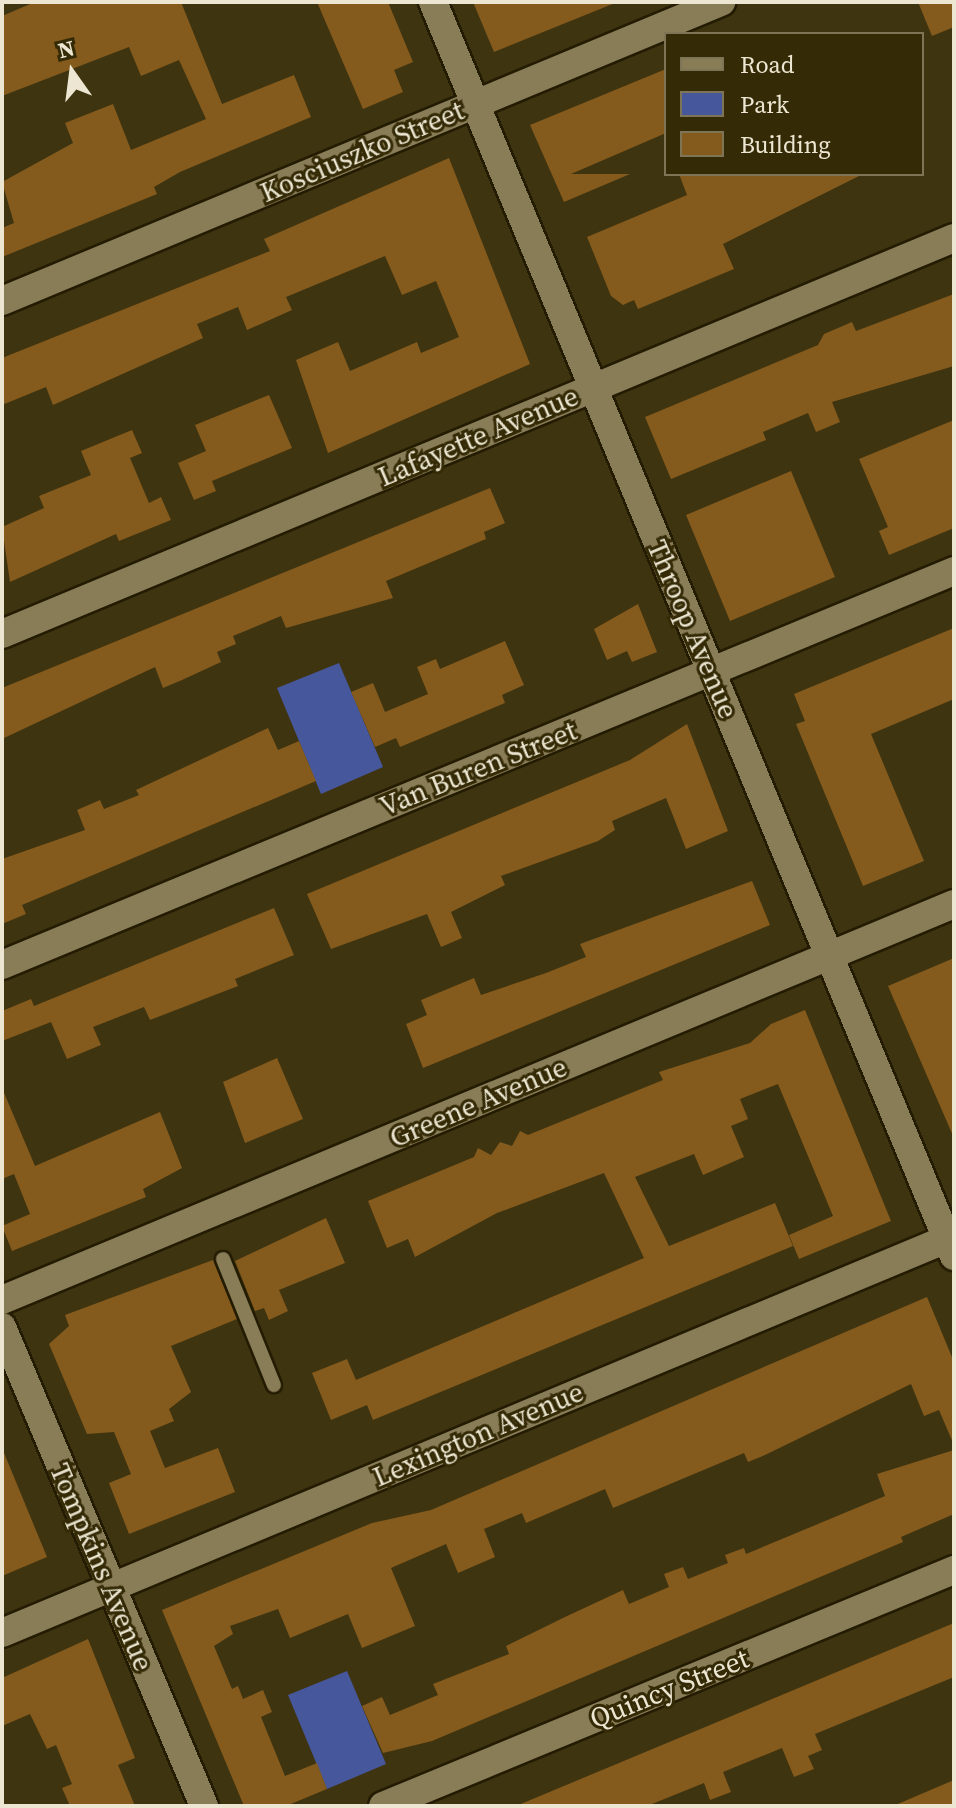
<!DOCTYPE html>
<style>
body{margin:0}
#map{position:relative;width:956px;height:1808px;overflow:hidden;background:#3f3410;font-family:"Source Serif 4",serif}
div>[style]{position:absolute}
.green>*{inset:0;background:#47579c}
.building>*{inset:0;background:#845a1d}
.roads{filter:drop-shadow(2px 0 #241c02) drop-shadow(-2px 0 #241c02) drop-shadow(0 2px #241c02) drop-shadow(0 -2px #241c02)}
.service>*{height:14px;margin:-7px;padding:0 7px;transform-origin:7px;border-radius:7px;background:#897d58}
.minor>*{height:28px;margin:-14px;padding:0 14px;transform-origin:14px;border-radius:14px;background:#897d58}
span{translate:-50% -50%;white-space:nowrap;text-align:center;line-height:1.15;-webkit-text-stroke:6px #342a05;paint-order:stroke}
.street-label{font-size:28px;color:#ece6d2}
.frame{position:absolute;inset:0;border:4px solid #ece6d2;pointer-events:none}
.legend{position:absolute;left:664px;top:32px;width:260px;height:144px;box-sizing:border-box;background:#342a05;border:2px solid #7e7557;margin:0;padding:10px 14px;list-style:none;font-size:24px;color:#ece6d2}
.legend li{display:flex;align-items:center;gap:16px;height:40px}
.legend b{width:40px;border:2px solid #7e7557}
.north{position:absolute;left:32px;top:32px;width:80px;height:80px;-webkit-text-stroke:6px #342a05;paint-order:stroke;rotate:346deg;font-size:22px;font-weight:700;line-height:32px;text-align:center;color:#ece6d2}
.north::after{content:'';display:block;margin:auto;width:28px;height:36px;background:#ece6d2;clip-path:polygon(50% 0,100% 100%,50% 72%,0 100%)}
</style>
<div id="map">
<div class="green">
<i style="clip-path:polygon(339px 663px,383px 767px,321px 794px,277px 688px)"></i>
<i style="clip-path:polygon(347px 1671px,386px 1764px,327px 1789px,288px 1695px)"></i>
</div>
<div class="building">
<i style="clip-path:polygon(35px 2px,181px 2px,222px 104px,294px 75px,311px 117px,180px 172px,154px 187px,157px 194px,2px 257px,2px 228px,14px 223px,2px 182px,73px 143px,65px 123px,113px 104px,131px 150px,206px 119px,179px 60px,141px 76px,129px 47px,2px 96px,2px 16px)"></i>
<i style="clip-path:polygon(317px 2px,388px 2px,413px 62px,394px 70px,403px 92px,363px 109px)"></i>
<i style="clip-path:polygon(473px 2px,614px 2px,615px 3px,494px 52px)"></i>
<i style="clip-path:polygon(918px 2px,954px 2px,954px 27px,932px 36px)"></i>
<i style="clip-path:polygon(666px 69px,666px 133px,571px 174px,630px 174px,564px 202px,530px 125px)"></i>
<i style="clip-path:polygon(449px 158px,530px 364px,328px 453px,296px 360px,338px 342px,350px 371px,417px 342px,421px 353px,459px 337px,436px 281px,402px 295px,385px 256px,286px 297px,292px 310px,247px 330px,238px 307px,197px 324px,203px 338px,53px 405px,46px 387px,2px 405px,2px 358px,270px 251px,264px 239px)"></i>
<i style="clip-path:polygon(679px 174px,863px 174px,723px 244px,734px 269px,638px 309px,634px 300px,623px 305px,611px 296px,587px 237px,687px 195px)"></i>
<i style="clip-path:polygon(954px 294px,954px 366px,832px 402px,840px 422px,816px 432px,808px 413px,763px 432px,766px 440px,671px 479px,645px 417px,818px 345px,824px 334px,852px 322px,856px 331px)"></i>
<i style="clip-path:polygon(269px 395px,292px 448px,212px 481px,216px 491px,194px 500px,178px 463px,206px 451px,195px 425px)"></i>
<i style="clip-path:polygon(954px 420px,954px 528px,889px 555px,879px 531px,888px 527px,859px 459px)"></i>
<i style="clip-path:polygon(132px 430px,142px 453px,130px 458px,149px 503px,161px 497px,171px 520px,119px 541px,116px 534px,10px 582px,2px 527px,44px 508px,39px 496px,91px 475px,81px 451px)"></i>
<i style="clip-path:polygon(791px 471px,835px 577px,730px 621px,686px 515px)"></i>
<i style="clip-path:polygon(490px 488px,505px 523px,484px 532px,486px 539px,386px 581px,393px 598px,286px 628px,281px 616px,233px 636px,236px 644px,217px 652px,221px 662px,182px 680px,163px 688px,155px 667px,2px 739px,2px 688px)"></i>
<i style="clip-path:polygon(638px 604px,657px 652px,632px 662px,627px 651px,607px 660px,594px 629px)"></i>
<i style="clip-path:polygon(954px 628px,954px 699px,871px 734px,924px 861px,863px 886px,796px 724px,805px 721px,794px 694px)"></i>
<i style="clip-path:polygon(505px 641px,524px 685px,502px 695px,505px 703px,400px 747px,396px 738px,375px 747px,351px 692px,373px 683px,385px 712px,428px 694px,417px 667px,436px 659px,440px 669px)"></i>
<i style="clip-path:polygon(687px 724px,728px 831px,686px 849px,666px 798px,612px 821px,615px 830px,598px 841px,501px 876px,505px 885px,451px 912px,462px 938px,441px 947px,427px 914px,331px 949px,307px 894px,630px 760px)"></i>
<i style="clip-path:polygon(268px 728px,278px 750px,299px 741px,316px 781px,22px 905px,26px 914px,2px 924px,2px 859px,85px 830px,77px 810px,100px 800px,104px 809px,139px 795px,136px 790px)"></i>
<i style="clip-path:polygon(752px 881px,770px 925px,423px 1068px,406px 1024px,427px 1015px,421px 1000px,474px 978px,481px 995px,546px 973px,586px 957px,580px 944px)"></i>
<i style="clip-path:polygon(274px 908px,294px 955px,235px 979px,238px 986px,150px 1020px,144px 1007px,93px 1027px,101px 1045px,67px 1059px,51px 1022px,2px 1041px,2px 1011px,31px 999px,34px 1006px)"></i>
<i style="clip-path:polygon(954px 958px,954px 1138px,888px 986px)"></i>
<i style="clip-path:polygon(805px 1010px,891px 1221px,799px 1259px,789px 1235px,833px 1216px,778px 1084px,740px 1099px,748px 1119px,731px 1126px,744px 1157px,703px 1175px,694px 1154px,635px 1177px,669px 1246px,775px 1203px,793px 1246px,373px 1420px,367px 1405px,331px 1420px,312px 1373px,347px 1359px,356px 1380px,644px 1258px,604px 1173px,497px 1213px,415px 1257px,408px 1239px,387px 1248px,368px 1201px,474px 1157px,478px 1148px,491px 1155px,500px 1142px,512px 1146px,520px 1131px,528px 1135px,663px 1080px,659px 1072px,750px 1043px,771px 1024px)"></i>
<i style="clip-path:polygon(277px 1058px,303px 1119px,245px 1143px,223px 1082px)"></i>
<i style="clip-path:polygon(2px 1088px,35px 1166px,160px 1112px,182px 1168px,143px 1189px,146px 1197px,12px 1251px,2px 1226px,30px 1214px,14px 1174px,2px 1179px)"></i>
<i style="clip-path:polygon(326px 1218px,345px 1263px,279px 1290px,288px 1311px,269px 1320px,264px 1308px,255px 1311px,235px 1261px)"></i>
<i style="clip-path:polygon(213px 1260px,237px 1319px,171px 1346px,191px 1392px,169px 1409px,174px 1421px,150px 1431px,165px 1468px,218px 1448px,235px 1492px,129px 1534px,109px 1483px,131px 1474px,114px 1432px,87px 1434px,49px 1344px,69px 1326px,65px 1315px)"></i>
<i style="clip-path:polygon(927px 1297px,954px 1362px,954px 1445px,939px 1410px,924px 1416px,911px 1384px,765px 1455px,748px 1462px,744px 1453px,613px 1508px,605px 1489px,526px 1523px,522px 1513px,484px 1529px,495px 1557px,458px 1573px,446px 1544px,391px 1568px,415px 1626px,362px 1648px,348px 1614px,290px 1638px,278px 1609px,230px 1626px,233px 1634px,214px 1646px,232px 1689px,238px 1686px,243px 1699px,263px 1690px,272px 1712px,261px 1717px,285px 1776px,317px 1763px,327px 1789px,286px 1806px,244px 1806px,162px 1610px,372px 1523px,431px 1510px)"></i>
<i style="clip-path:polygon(2px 1448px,47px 1557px,2px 1576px)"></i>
<i style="clip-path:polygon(954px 1450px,954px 1514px,901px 1537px,903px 1542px,432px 1741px,383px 1753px,362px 1706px,382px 1697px,390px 1715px,438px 1695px,433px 1684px,509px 1654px,506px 1646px,565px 1617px,623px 1590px,629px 1604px,669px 1587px,664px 1574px,683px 1567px,688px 1579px,728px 1563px,725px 1555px,744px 1548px,746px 1554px,885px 1496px,877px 1474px)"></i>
<i style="clip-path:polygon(954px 1623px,954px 1677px,815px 1734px,822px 1750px,808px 1756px,814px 1769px,794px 1777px,782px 1748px,723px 1772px,731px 1792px,710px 1800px,704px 1783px,647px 1806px,516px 1806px)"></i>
<i style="clip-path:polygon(88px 1639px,135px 1758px,118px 1765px,135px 1806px,70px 1806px,62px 1788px,72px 1784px,56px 1745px,47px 1749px,30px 1714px,2px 1726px,2px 1678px)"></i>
<i style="clip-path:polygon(954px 1780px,954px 1806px,893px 1806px)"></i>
</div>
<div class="roads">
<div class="service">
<i style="left:223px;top:1259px;width:136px;rotate:68deg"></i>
</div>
<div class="minor">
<i style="left:433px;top:2px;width:1358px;rotate:67.44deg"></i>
<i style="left:2px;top:301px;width:779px;rotate:-22.58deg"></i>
<i style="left:2px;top:634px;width:1031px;rotate:-22.59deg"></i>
<i style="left:2px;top:965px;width:1030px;rotate:-22.48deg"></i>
<i style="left:2px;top:1300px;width:1031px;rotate:-22.59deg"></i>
<i style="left:2px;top:1327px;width:520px;rotate:67.13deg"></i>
<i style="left:2px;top:1633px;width:1031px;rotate:-22.64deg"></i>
<i style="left:383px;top:1806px;width:618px;rotate:-22.46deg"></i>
</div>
</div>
<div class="street-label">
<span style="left:362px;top:151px;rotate:-23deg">Kosciuszko Street</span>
<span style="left:478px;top:436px;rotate:-23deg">Lafayette Avenue</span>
<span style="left:693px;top:629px;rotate:67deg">Throop Avenue</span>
<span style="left:478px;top:768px;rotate:-22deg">Van Buren Street</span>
<span style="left:478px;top:1102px;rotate:-23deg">Greene Avenue</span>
<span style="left:478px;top:1434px;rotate:-23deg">Lexington Avenue</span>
<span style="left:102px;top:1567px;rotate:67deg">Tompkins Avenue</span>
<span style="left:669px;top:1688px;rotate:-22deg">Quincy Street</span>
</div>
<div class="frame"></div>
<ul class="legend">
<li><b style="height:10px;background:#897d58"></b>Road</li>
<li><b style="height:22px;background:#47579c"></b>Park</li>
<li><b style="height:22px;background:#845a1d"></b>Building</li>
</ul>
<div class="north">N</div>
</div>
